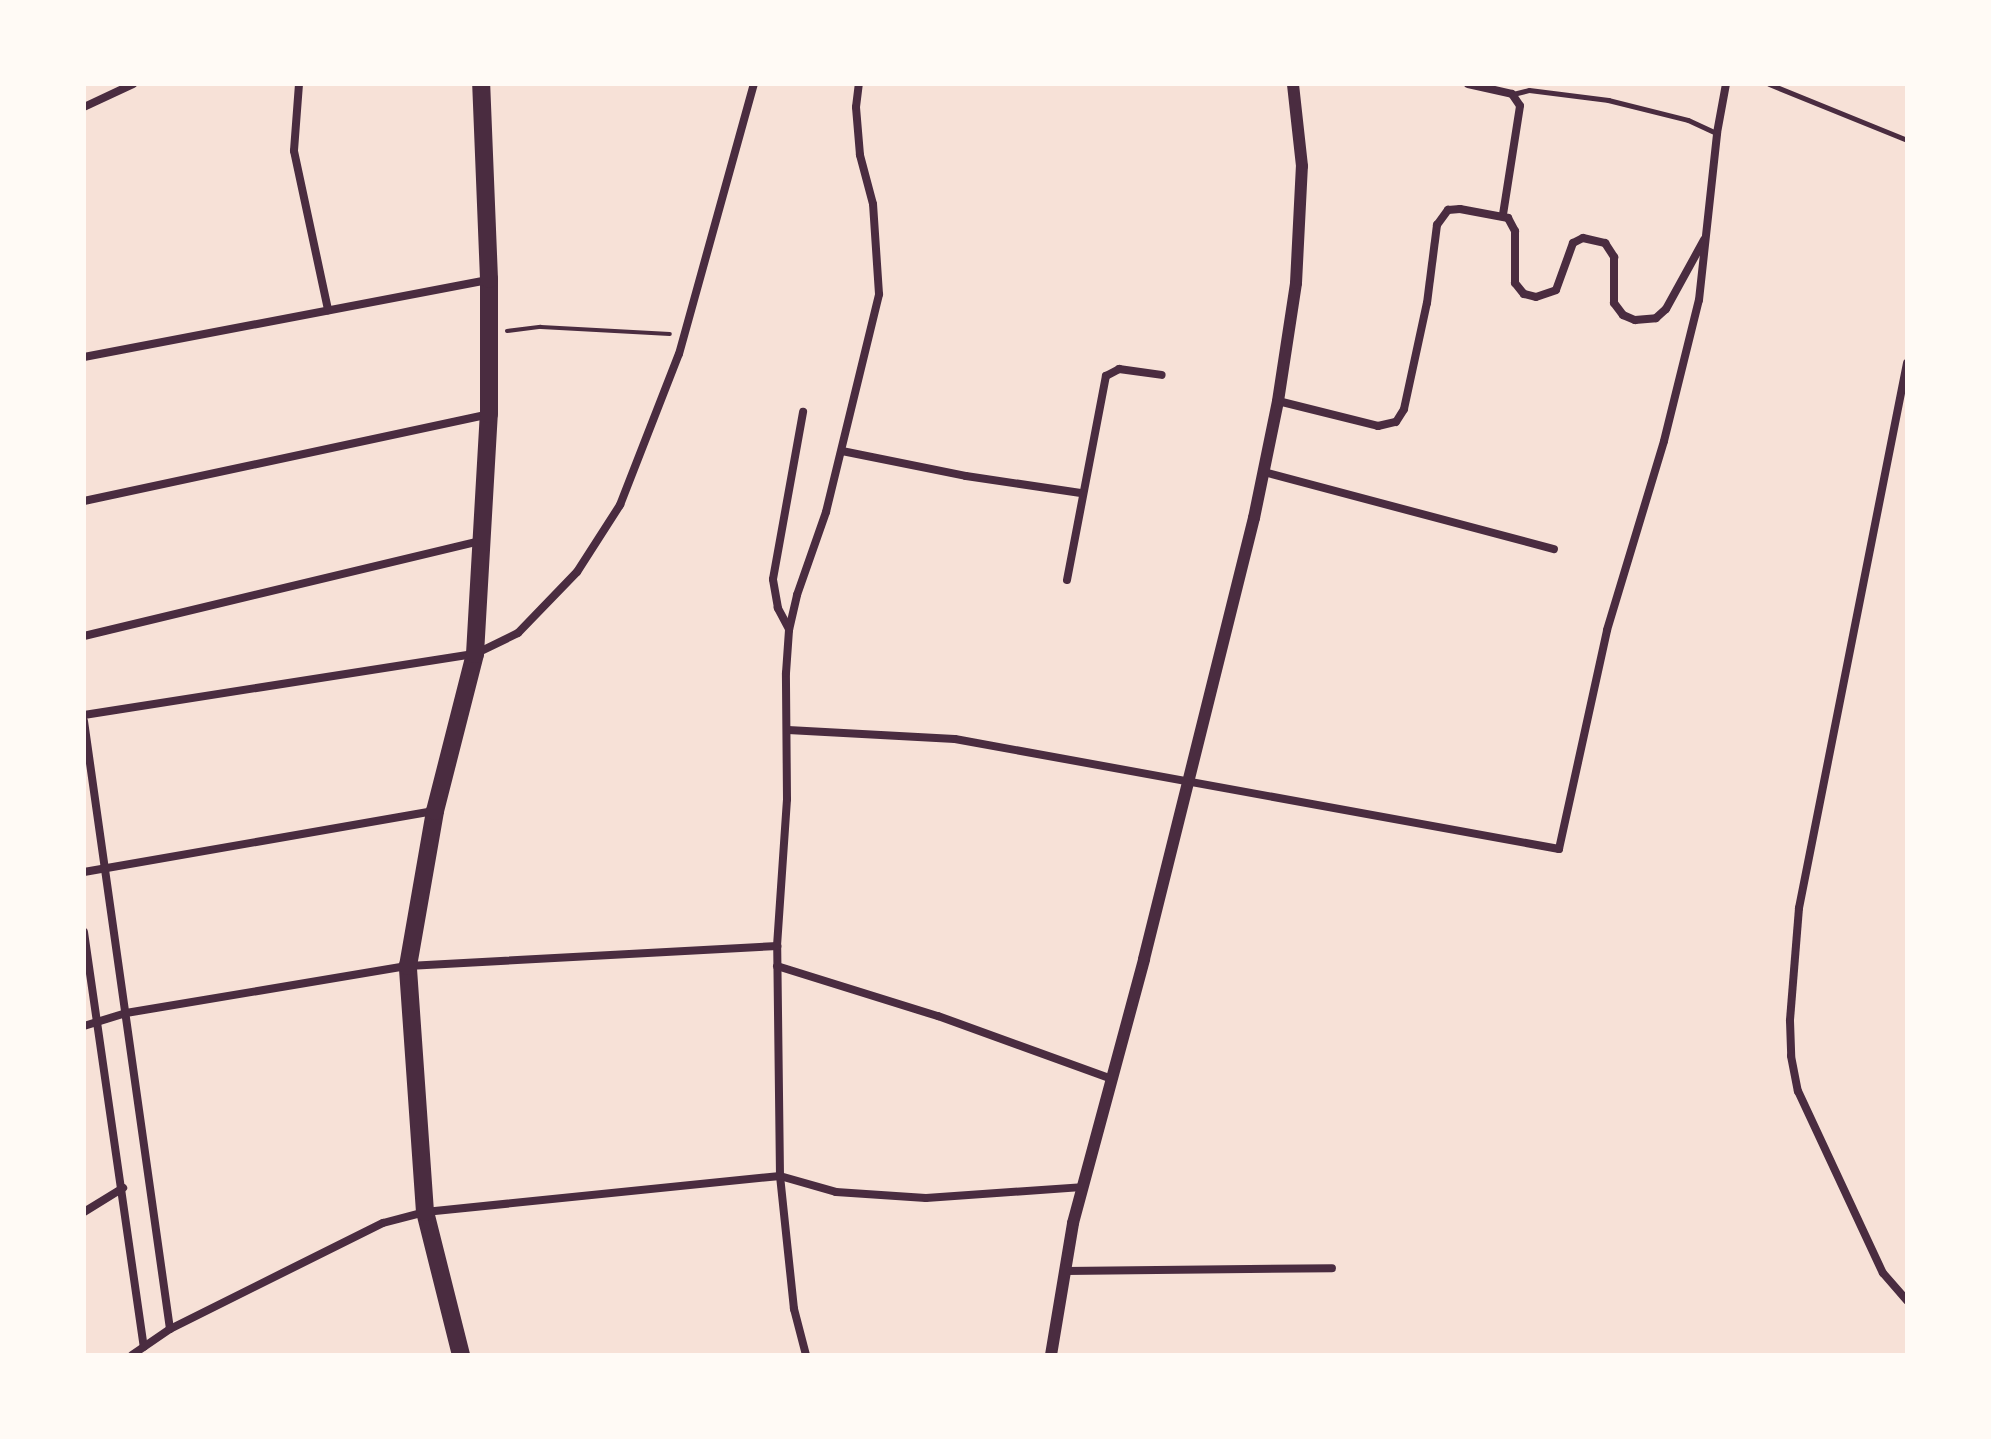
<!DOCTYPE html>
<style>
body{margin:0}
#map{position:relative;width:1991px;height:1439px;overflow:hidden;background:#f7e1d7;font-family:"Noto Serif",serif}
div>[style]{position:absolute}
.path>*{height:4px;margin:-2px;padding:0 2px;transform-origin:2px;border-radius:2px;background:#4a2c40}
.service>*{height:5px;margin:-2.5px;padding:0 2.5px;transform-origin:2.5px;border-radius:2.5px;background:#4a2c40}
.minor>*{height:8px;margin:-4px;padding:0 4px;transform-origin:4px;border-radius:4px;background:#4a2c40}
.tertiary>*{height:12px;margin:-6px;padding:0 6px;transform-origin:6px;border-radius:6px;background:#4a2c40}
.trunk>*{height:18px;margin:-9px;padding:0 9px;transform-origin:9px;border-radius:9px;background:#4a2c40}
span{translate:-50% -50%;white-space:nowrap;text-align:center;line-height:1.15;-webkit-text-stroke:8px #fffaf5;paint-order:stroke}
.frame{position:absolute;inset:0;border:86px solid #fffaf5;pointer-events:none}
</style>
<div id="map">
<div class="path">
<i style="left:507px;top:331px;width:34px;rotate:-7deg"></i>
<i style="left:541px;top:327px;width:129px;rotate:3.1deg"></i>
</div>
<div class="service">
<i style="left:1769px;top:84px;width:149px;rotate:22.1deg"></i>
<i style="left:1513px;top:94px;width:16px;rotate:-14deg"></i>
<i style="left:1529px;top:90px;width:80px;rotate:7.2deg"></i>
<i style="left:1608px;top:100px;width:82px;rotate:14deg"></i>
<i style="left:1688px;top:120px;width:31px;rotate:25deg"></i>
</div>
<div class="minor">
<i style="left:299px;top:84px;width:67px;rotate:94.3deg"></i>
<i style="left:294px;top:151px;width:163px;rotate:77.9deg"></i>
<i style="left:1468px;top:84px;width:45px;rotate:12.8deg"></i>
<i style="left:1512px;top:94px;width:14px;rotate:56deg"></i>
<i style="left:1520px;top:106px;width:110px;rotate:98.9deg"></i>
<i style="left:84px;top:107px;width:54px;rotate:-25.1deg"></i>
<i style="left:84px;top:357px;width:411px;rotate:-10.8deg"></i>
<i style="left:1907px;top:363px;width:556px;rotate:101.21deg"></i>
<i style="left:1799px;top:908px;width:113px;rotate:94.6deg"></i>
<i style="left:1790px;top:1021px;width:35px;rotate:88deg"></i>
<i style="left:1791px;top:1056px;width:36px;rotate:79deg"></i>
<i style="left:1798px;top:1091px;width:201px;rotate:65deg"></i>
<i style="left:1883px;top:1273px;width:37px;rotate:49deg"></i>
<i style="left:1278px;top:401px;width:103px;rotate:14deg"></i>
<i style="left:1378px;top:426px;width:18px;rotate:-13deg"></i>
<i style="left:1396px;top:422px;width:15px;rotate:-58deg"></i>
<i style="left:1404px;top:409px;width:108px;rotate:-77.8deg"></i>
<i style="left:1427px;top:303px;width:79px;rotate:-82.7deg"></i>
<i style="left:1437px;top:225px;width:19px;rotate:-54deg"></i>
<i style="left:1448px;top:210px;width:12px;rotate:-5deg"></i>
<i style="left:1460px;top:209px;width:49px;rotate:10.6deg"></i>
<i style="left:1508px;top:218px;width:15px;rotate:62deg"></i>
<i style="left:1515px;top:231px;width:52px;rotate:90deg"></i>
<i style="left:1515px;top:283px;width:14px;rotate:51deg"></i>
<i style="left:1524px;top:294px;width:12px;rotate:14deg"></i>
<i style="left:1536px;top:297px;width:21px;rotate:-19deg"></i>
<i style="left:1556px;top:290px;width:50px;rotate:-70.1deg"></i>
<i style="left:1573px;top:243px;width:11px;rotate:-27deg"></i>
<i style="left:1583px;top:238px;width:23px;rotate:13deg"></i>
<i style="left:1605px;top:243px;width:17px;rotate:57deg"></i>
<i style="left:1614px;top:257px;width:46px;rotate:90deg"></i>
<i style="left:1614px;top:303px;width:15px;rotate:53deg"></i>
<i style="left:1623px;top:315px;width:13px;rotate:23deg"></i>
<i style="left:1635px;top:320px;width:21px;rotate:-5deg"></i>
<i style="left:1656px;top:318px;width:13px;rotate:-42deg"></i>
<i style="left:1666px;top:309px;width:79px;rotate:-61.2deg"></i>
<i style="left:842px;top:451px;width:126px;rotate:11.4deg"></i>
<i style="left:966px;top:476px;width:116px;rotate:8.4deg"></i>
<i style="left:1264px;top:472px;width:300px;rotate:14.9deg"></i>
<i style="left:84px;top:501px;width:414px;rotate:-12.1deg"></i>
<i style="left:1067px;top:580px;width:208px;rotate:-79.2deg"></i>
<i style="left:1106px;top:376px;width:15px;rotate:-28deg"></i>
<i style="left:1119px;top:369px;width:43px;rotate:7.9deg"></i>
<i style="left:789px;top:629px;width:24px;rotate:-118deg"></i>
<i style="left:778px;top:608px;width:29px;rotate:-100deg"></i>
<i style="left:773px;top:579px;width:170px;rotate:-79.8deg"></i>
<i style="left:84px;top:636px;width:410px;rotate:-13.5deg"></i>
<i style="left:84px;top:715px;width:396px;rotate:-8.9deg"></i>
<i style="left:475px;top:654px;width:48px;rotate:-26deg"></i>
<i style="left:518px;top:633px;width:85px;rotate:-46deg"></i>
<i style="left:577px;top:572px;width:80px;rotate:-57.3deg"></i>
<i style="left:620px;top:505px;width:162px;rotate:-68.7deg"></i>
<i style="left:679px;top:354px;width:280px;rotate:-74.5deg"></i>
<i style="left:84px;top:721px;width:614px;rotate:81.95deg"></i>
<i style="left:788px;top:730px;width:167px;rotate:3.1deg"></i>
<i style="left:955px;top:739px;width:614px;rotate:10.32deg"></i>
<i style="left:1559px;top:849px;width:224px;rotate:-77.6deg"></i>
<i style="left:1607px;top:630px;width:197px;rotate:-73.2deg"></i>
<i style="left:1664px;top:441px;width:145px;rotate:-76.1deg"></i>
<i style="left:1699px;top:300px;width:168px;rotate:-83.8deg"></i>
<i style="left:1717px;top:133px;width:50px;rotate:-79.6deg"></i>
<i style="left:84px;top:872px;width:355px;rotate:-9.9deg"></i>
<i style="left:84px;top:932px;width:419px;rotate:81.8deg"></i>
<i style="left:777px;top:966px;width:169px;rotate:17.3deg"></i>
<i style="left:938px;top:1016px;width:185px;rotate:19.9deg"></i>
<i style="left:84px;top:1026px;width:44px;rotate:-17.2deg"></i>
<i style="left:126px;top:1013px;width:286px;rotate:-9.5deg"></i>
<i style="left:408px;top:966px;width:370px;rotate:-3.1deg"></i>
<i style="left:84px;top:1212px;width:46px;rotate:-31.6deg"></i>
<i style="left:1065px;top:1271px;width:267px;rotate:-0.6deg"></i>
<i style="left:132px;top:1355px;width:46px;rotate:-34.4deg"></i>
<i style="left:170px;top:1329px;width:238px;rotate:-26.5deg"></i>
<i style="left:383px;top:1223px;width:43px;rotate:-14.7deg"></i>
<i style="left:425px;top:1212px;width:357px;rotate:-5.8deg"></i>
<i style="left:780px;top:1176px;width:58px;rotate:15.9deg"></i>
<i style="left:836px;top:1192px;width:90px;rotate:3.8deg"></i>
<i style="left:926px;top:1198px;width:156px;rotate:-4deg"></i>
<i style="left:806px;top:1355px;width:48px;rotate:-104.6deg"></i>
<i style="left:794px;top:1309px;width:134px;rotate:-96deg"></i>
<i style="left:780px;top:1176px;width:230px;rotate:-90.7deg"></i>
<i style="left:777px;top:946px;width:147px;rotate:-86.1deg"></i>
<i style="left:787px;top:799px;width:126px;rotate:-90.5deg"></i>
<i style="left:786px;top:673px;width:43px;rotate:-86deg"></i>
<i style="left:789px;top:630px;width:36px;rotate:-77deg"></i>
<i style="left:797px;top:595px;width:88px;rotate:-70.7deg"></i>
<i style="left:826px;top:512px;width:224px;rotate:-76.3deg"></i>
<i style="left:879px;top:294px;width:90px;rotate:-93.8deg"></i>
<i style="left:873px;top:204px;width:51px;rotate:-104.9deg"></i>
<i style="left:860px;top:155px;width:48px;rotate:-94.8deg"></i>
<i style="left:856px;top:107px;width:23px;rotate:-83deg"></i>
</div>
<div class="tertiary">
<i style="left:1051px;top:1355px;width:134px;rotate:-80.5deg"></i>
<i style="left:1073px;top:1223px;width:273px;rotate:-74.9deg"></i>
<i style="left:1144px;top:959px;width:455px;rotate:-76deg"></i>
<i style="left:1254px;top:518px;width:119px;rotate:-78.4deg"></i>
<i style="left:1278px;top:401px;width:119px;rotate:-81.3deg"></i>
<i style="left:1296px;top:283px;width:117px;rotate:-87.1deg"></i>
<i style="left:1302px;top:166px;width:82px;rotate:-96.3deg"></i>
</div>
<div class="trunk">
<i style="left:461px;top:1355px;width:147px;rotate:-104.1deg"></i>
<i style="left:425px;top:1212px;width:247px;rotate:-94deg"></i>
<i style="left:408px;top:966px;width:157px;rotate:-80.1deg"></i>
<i style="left:435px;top:811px;width:162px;rotate:-75.7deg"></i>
<i style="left:475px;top:654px;width:240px;rotate:-86.7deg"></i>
<i style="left:489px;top:414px;width:135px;rotate:-90deg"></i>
<i style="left:489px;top:279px;width:195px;rotate:-92.3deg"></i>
</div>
<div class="frame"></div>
</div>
